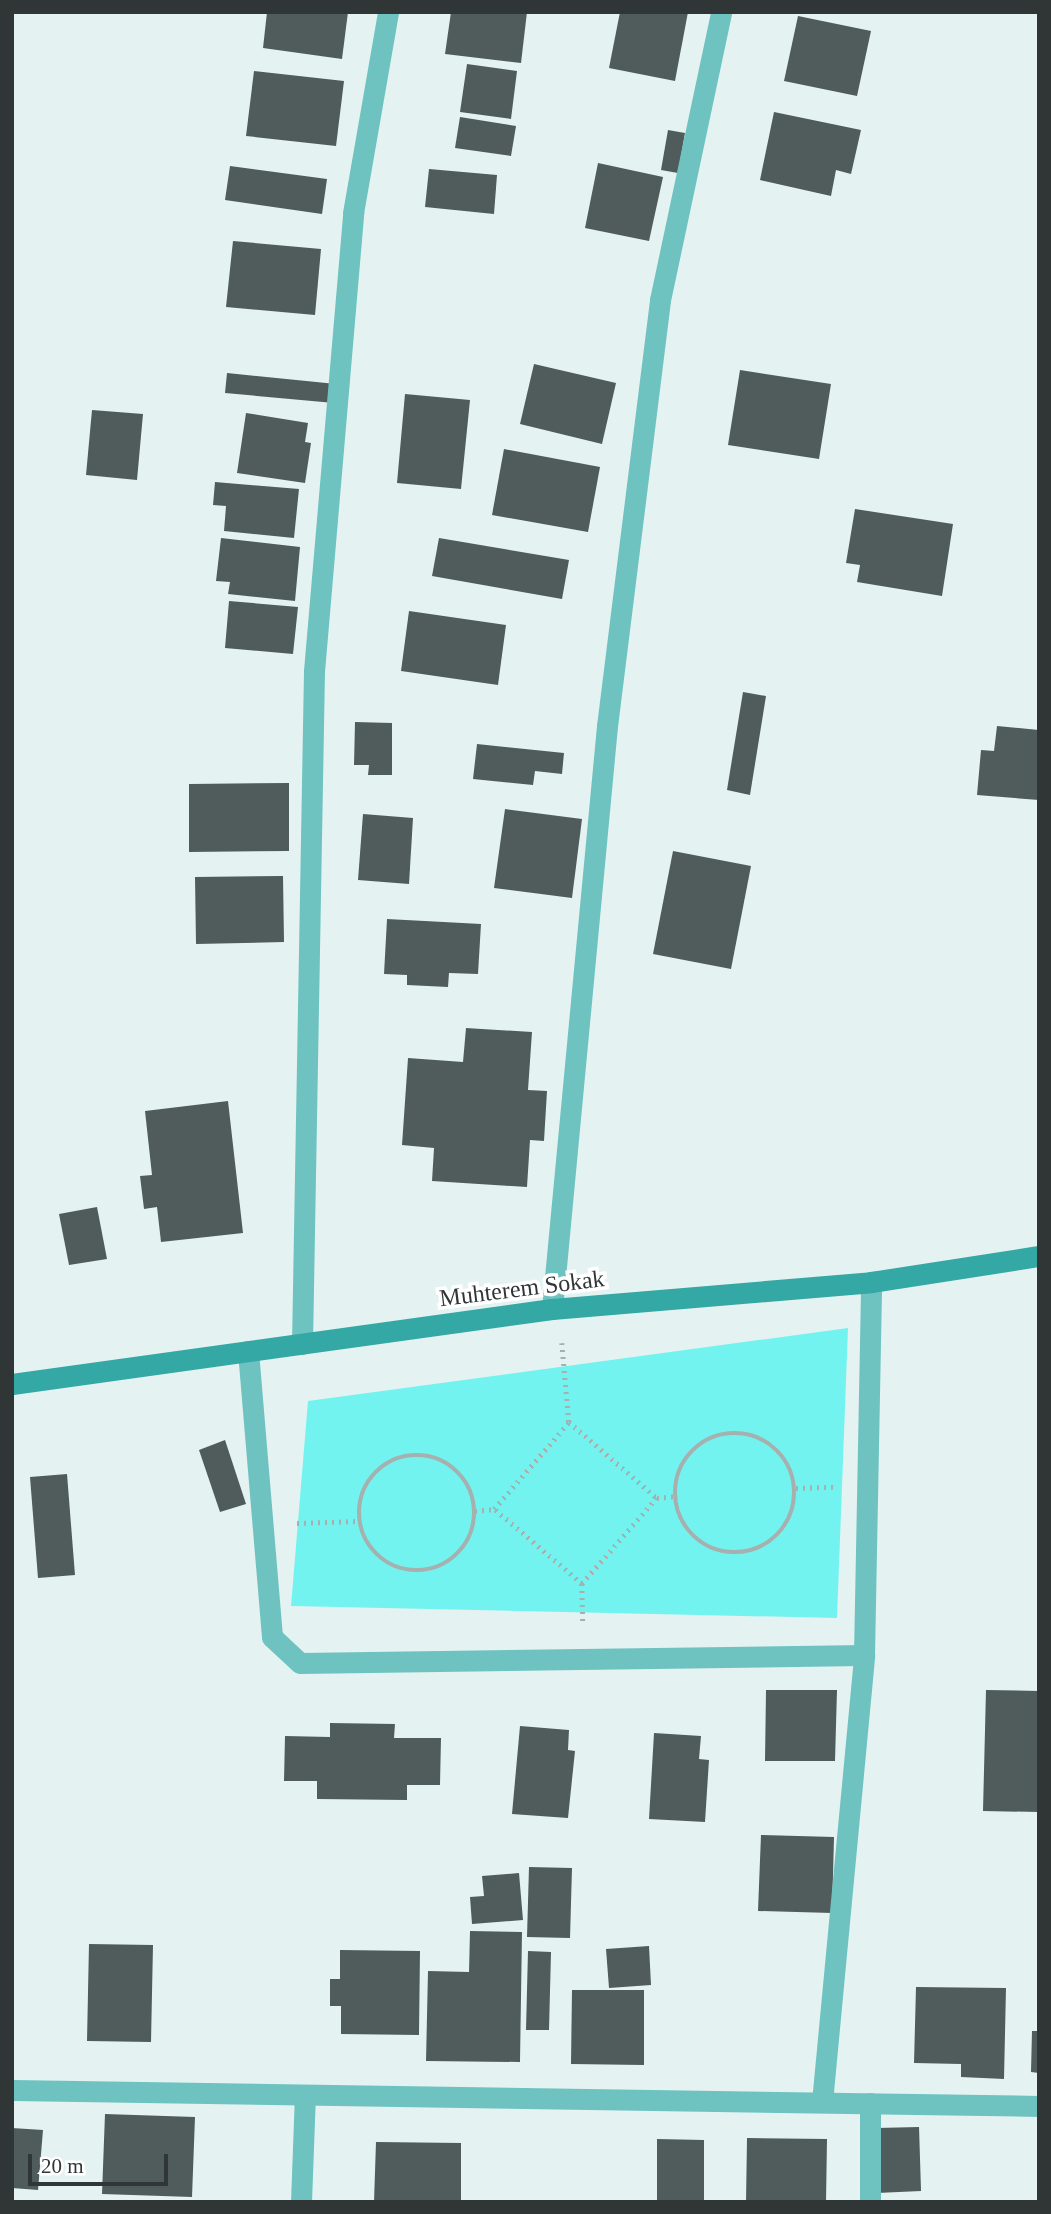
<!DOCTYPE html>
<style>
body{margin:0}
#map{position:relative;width:1051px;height:2214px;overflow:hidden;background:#e4f3f2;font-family:"Times New Roman",serif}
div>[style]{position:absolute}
.green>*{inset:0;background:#73f3f0}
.building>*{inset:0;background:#4f5c5b}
.path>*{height:4.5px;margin-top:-2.25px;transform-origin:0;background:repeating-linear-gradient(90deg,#a5b0af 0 2px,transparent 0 7px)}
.path>.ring{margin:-2.25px;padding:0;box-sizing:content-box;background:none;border:4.5px solid #a5b0af;border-radius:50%}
.street>*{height:21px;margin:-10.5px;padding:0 10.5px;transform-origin:10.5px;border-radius:10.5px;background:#6ec3c1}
.secondary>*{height:21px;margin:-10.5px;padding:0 10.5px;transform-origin:10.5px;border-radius:10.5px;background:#34a8a5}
span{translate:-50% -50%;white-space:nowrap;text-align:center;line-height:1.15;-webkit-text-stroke:7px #fff;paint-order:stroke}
.street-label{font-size:24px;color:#303535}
.frame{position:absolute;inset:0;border:14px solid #303535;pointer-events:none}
.scale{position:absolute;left:28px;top:2154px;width:140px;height:32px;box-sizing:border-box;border:4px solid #303535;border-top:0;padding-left:9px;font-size:21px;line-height:24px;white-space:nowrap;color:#303535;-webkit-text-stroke:5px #fff;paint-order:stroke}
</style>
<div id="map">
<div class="green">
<i style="clip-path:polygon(848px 1328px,837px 1618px,291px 1606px,308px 1401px)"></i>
</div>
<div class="building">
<i style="clip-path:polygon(267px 12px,348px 12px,342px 59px,263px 48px)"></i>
<i style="clip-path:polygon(451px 12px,527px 12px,521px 63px,445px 54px)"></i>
<i style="clip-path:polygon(620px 12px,688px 12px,675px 81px,609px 68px)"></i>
<i style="clip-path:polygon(798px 16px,871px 31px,857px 96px,784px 81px)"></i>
<i style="clip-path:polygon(467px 64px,517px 71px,511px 119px,460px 112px)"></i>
<i style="clip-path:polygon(254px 71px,344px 81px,336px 146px,246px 136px)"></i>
<i style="clip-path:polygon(774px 112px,861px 130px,851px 174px,836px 170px,831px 196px,760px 180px)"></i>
<i style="clip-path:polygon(460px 117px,516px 126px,511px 156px,455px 148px)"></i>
<i style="clip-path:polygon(668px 130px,685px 133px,678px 173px,661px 170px)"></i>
<i style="clip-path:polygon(598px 163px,663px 177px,649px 241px,585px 228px)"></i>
<i style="clip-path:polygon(230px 166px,327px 179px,322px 214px,225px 200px)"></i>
<i style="clip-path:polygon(429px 169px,497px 175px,494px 214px,425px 207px)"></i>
<i style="clip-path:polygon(233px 241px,321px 249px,315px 315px,226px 307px)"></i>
<i style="clip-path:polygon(534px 364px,616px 383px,602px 444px,520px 424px)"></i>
<i style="clip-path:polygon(740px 370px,831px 384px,819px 459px,728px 445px)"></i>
<i style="clip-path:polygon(227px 373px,336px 384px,334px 403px,225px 393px)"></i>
<i style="clip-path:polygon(405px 394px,470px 400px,461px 489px,397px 483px)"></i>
<i style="clip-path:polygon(92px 410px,143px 414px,137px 480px,86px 475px)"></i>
<i style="clip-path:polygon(246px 413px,308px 423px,305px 442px,311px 443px,305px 483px,237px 473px)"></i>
<i style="clip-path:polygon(504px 449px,600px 467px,588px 532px,492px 515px)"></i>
<i style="clip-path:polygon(215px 482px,299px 489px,294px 538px,224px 531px,226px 506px,213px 505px)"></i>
<i style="clip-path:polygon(855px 509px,953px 524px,942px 596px,857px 582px,860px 565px,846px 563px)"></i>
<i style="clip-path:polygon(221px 538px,300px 547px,295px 601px,228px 594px,230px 582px,216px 581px)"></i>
<i style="clip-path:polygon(439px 538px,569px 560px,562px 599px,432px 576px)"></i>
<i style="clip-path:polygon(229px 601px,298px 607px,293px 654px,225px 648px)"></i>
<i style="clip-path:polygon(409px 611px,506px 625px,498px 685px,401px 671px)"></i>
<i style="clip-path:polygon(743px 692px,766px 696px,750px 795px,727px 790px)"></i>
<i style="clip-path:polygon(355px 722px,392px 723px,392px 775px,368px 775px,369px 765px,354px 765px)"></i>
<i style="clip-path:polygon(997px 726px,1039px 730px,1039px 800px,977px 795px,981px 750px,994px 751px)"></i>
<i style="clip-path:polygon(477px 744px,564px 753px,562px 774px,535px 771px,533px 785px,473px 779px)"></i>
<i style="clip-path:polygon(289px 783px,289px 851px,189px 852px,189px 784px)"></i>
<i style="clip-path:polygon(505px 809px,582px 819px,572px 898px,494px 888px)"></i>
<i style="clip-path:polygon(363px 814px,413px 818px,409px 884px,358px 880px)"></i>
<i style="clip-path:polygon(673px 851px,751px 866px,731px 969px,653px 954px)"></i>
<i style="clip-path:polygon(283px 876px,284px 942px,196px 944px,195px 877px)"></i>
<i style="clip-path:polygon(387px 919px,481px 924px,478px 974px,449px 973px,448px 987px,407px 985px,407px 975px,384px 974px)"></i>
<i style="clip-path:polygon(466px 1028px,532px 1032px,528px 1090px,547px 1091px,544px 1141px,530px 1140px,527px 1187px,432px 1181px,434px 1148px,402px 1145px,408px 1058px,463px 1062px)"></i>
<i style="clip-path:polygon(228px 1101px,243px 1233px,161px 1242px,157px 1207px,144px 1209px,140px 1176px,152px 1175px,145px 1111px)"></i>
<i style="clip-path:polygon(97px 1207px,107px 1259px,69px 1265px,59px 1214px)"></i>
<i style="clip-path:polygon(225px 1440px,246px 1504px,220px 1512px,199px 1450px)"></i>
<i style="clip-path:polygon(67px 1474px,75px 1575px,38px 1578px,30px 1477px)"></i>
<i style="clip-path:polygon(766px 1690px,837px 1690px,835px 1761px,765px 1761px)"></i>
<i style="clip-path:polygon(986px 1690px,1039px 1691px,1039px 1812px,983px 1811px)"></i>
<i style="clip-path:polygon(330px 1723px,395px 1724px,394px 1738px,441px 1738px,440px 1785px,407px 1785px,407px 1800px,317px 1799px,317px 1781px,284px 1781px,285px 1736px,330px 1737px)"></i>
<i style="clip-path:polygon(520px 1726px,569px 1730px,568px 1750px,575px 1751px,568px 1818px,512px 1814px)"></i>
<i style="clip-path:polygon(654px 1733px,701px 1736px,699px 1759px,709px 1760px,705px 1822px,649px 1819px)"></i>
<i style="clip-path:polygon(761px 1835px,834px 1837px,832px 1913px,758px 1911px)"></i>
<i style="clip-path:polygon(529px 1867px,572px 1868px,570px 1938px,527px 1937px)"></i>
<i style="clip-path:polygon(519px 1873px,523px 1920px,472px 1924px,470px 1897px,484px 1896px,482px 1876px)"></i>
<i style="clip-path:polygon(470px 1931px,522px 1932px,520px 2062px,426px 2061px,428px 1971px,469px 1972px)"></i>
<i style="clip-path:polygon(89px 1944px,153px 1945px,151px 2042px,87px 2041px)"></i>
<i style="clip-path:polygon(649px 1946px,651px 1985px,609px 1988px,606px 1949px)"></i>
<i style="clip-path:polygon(340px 1950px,420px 1951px,419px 2035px,341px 2034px,341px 2006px,330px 2006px,330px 1979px,340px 1979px)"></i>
<i style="clip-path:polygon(528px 1951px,551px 1952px,549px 2030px,526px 2030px)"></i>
<i style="clip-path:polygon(916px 1987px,1006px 1988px,1004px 2079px,961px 2077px,961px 2064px,914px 2063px)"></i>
<i style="clip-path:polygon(572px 1990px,644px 1990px,644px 2065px,571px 2064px)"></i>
<i style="clip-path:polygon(1032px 2031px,1039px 2031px,1039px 2073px,1031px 2072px)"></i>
<i style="clip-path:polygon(105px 2114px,195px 2117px,192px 2197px,102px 2194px)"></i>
<i style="clip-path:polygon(919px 2127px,921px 2191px,877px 2193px,876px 2128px)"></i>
<i style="clip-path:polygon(12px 2128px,43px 2130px,38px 2190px,12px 2188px)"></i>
<i style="clip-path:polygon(747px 2138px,827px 2139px,826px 2202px,746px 2202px)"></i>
<i style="clip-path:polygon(657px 2139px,704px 2140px,704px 2202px,657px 2202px)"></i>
<i style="clip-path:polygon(376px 2142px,461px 2143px,461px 2202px,374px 2202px)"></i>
</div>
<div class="path">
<i style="left:562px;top:1343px;width:79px;rotate:84.9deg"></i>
<i class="ring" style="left:675px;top:1433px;width:115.5px;height:115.5px"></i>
<i class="ring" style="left:359px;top:1455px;width:111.5px;height:111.5px"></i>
<i style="left:796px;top:1488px;width:38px;rotate:-2deg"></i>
<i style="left:657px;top:1498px;width:114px;rotate:131.1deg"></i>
<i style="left:582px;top:1584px;width:116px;rotate:-139.6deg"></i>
<i style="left:494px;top:1509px;width:115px;rotate:-49.2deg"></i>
<i style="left:569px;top:1422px;width:116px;rotate:40.8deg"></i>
<i style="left:657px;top:1498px;width:18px;rotate:-6deg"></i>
<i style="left:475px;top:1511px;width:19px;rotate:-6deg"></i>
<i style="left:297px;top:1523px;width:62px;rotate:-1.8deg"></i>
<i style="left:582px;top:1584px;width:41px;rotate:88.6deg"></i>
</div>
<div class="street">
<i style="left:552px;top:1309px;width:586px;rotate:-84.61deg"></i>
<i style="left:607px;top:726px;width:429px;rotate:-82.9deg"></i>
<i style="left:660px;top:300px;width:294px;rotate:-78deg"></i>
<i style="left:302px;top:1344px;width:673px;rotate:-88.98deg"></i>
<i style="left:314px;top:671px;width:460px;rotate:-85.1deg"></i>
<i style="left:353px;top:213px;width:204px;rotate:-80.1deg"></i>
<i style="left:248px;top:1351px;width:287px;rotate:85.2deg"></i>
<i style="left:272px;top:1637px;width:38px;rotate:43deg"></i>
<i style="left:300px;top:1663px;width:564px;rotate:-0.81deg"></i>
<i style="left:12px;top:2090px;width:1027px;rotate:0.89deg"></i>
<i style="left:822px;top:2102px;width:449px;rotate:-84.6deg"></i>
<i style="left:864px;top:1655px;width:373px;rotate:-88.9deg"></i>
<i style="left:870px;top:2103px;width:99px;rotate:90deg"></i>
<i style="left:301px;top:2202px;width:107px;rotate:-87.9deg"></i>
</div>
<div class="secondary">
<i style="left:12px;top:1384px;width:545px;rotate:-7.91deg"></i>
<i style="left:552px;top:1309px;width:320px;rotate:-4.8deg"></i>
<i style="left:871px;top:1282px;width:170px;rotate:-8.8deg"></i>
</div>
<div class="street-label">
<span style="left:522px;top:1289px;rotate:-7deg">Muhterem Sokak</span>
</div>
<div class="frame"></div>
<div class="scale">20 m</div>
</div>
